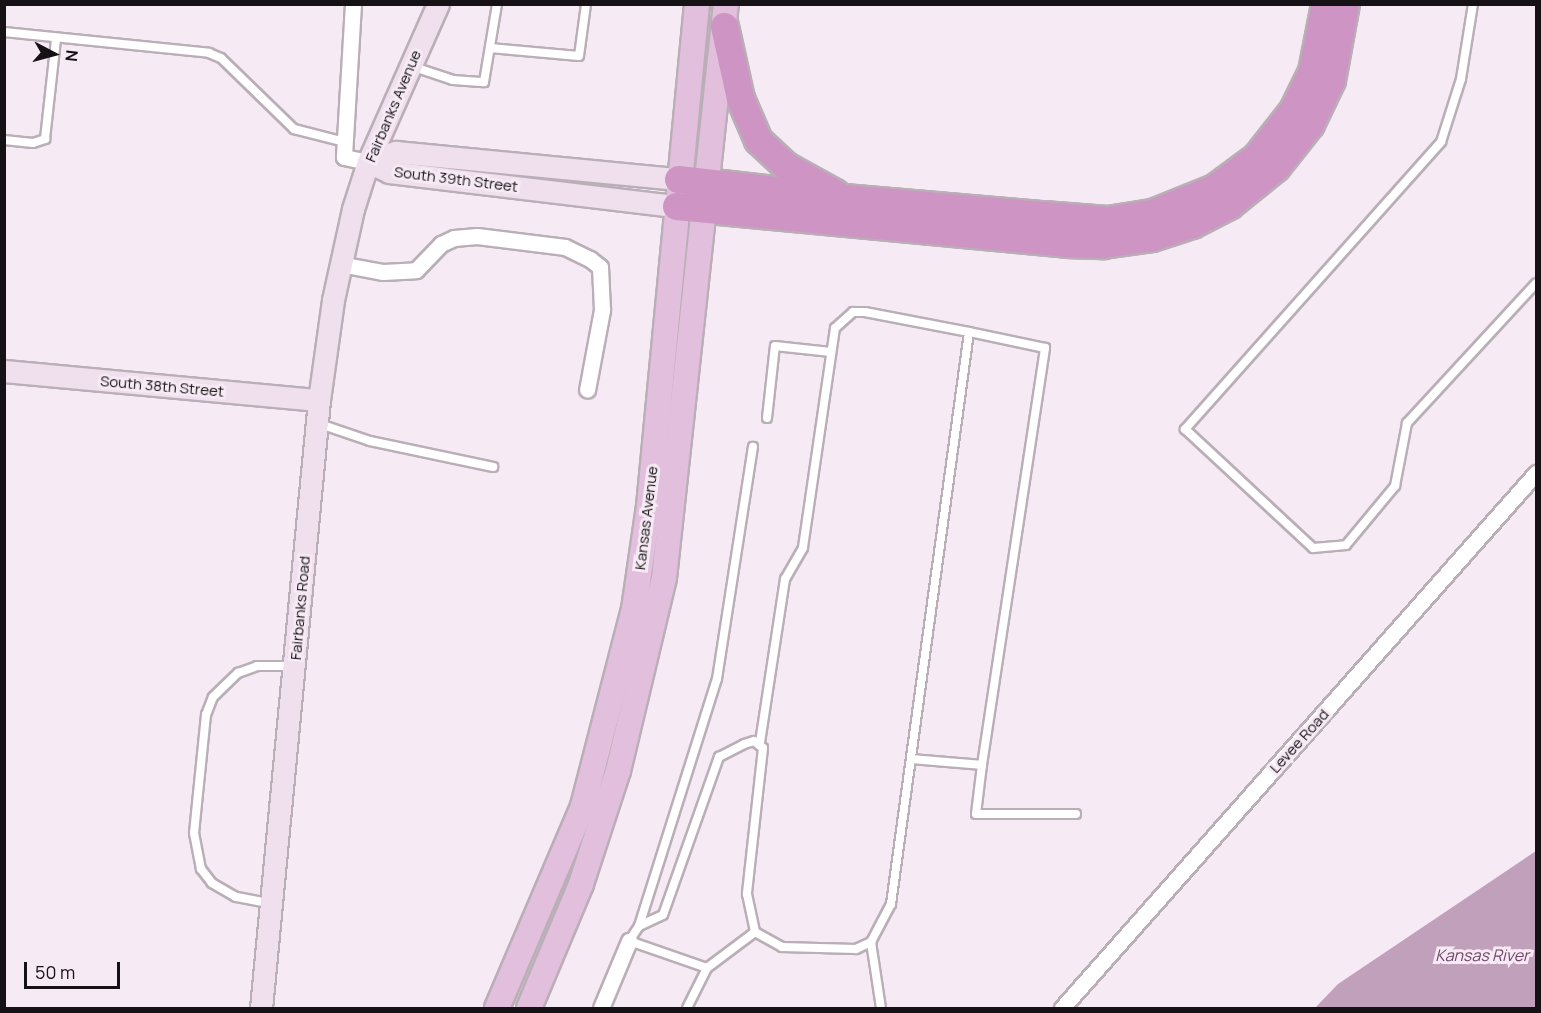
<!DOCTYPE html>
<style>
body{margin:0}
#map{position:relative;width:1541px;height:1013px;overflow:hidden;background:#f6eaf4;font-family:Manrope,sans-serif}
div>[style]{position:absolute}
.water>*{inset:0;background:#c0a0ba}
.roads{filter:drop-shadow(2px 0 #baaeb7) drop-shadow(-2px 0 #baaeb7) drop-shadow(0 2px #baaeb7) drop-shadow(0 -2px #baaeb7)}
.lane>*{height:8px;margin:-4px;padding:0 4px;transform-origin:4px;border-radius:4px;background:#fff}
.street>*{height:15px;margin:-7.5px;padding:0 7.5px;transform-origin:7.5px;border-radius:7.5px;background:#fff}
.secondary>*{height:21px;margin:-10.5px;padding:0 10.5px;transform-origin:10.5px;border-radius:10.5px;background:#f0dfed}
.primary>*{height:24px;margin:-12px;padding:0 12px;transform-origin:12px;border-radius:12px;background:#e2bfdc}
.highway>*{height:27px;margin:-13.5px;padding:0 13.5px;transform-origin:13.5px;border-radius:13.5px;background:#ce94c4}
span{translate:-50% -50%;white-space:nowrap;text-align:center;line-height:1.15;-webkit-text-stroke:6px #f6eaf4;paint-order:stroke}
.street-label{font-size:15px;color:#151114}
.water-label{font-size:16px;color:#71446a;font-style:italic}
.frame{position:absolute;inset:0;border:6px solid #151114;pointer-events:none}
.north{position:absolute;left:24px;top:24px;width:60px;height:60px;-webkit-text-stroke:4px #f6eaf4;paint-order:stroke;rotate:96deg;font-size:16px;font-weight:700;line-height:24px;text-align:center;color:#151114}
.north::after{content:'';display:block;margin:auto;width:21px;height:27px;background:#151114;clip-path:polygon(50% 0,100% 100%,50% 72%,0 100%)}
.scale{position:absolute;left:24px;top:962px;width:96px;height:27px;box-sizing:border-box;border:3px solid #151114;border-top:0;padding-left:8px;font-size:18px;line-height:21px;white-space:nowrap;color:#151114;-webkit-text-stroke:4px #f6eaf4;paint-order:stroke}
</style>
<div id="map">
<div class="water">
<i style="clip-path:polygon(1536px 851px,1536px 1008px,1315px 1008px,1338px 984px)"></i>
</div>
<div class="roads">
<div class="lane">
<i style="left:1473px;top:4px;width:76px;rotate:99.1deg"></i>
<i style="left:1461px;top:79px;width:66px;rotate:107.6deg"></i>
<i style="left:1441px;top:142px;width:385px;rotate:131.7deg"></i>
<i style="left:1185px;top:429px;width:175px;rotate:42.9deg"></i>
<i style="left:1313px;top:548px;width:33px;rotate:-5deg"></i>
<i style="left:1346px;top:545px;width:77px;rotate:-50.3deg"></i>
<i style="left:1395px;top:486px;width:64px;rotate:-79.2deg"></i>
<i style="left:1407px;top:423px;width:190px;rotate:-47.3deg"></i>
<i style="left:4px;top:32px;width:206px;rotate:5.8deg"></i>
<i style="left:209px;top:53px;width:13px;rotate:23deg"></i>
<i style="left:221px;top:58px;width:102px;rotate:44.2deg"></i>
<i style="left:294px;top:129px;width:53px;rotate:14.3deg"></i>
<i style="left:490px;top:48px;width:89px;rotate:5.1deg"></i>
<i style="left:579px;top:56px;width:52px;rotate:-82.3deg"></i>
<i style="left:411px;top:66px;width:44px;rotate:18.4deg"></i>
<i style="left:453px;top:80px;width:31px;rotate:4deg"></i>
<i style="left:484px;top:82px;width:79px;rotate:-80.5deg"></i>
<i style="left:4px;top:140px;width:29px;rotate:6deg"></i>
<i style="left:33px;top:143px;width:13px;rotate:-18deg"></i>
<i style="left:45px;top:139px;width:101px;rotate:-83.7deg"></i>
<i style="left:767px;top:418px;width:72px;rotate:-83.7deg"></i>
<i style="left:775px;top:346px;width:56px;rotate:6.1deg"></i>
<i style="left:317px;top:423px;width:56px;rotate:18.8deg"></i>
<i style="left:370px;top:441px;width:126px;rotate:11.9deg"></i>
<i style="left:912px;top:759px;width:70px;rotate:4.9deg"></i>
<i style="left:982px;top:765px;width:422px;rotate:-81.4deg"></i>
<i style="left:1045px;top:348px;width:78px;rotate:-168.1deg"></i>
<i style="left:982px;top:765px;width:49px;rotate:97deg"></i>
<i style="left:976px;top:814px;width:100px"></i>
<i style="left:268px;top:903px;width:33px;rotate:-169deg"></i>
<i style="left:236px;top:897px;width:28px;rotate:-150deg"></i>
<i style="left:212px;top:883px;width:18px;rotate:-128deg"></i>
<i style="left:201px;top:869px;width:37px;rotate:-101deg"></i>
<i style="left:194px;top:833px;width:119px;rotate:-84.2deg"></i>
<i style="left:206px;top:715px;width:19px;rotate:-69deg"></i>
<i style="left:213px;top:697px;width:35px;rotate:-44deg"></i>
<i style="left:238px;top:673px;width:20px;rotate:-20deg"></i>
<i style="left:257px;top:666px;width:36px"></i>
<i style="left:639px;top:926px;width:259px;rotate:-72.5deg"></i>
<i style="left:717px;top:679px;width:235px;rotate:-81.2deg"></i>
<i style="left:871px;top:942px;width:67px;rotate:81.4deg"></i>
<i style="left:707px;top:968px;width:83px;rotate:-160.9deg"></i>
<i style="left:629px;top:941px;width:18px;rotate:-56deg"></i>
<i style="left:639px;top:926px;width:26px;rotate:-25deg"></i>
<i style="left:663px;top:915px;width:168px;rotate:-70.5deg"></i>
<i style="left:719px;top:757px;width:28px;rotate:-27deg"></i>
<i style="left:744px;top:744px;width:10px;rotate:-17deg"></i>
<i style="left:754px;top:741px;width:11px;rotate:38deg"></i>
<i style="left:763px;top:748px;width:147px;rotate:96.3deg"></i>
<i style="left:747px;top:894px;width:39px;rotate:78deg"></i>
<i style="left:755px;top:932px;width:31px;rotate:29deg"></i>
<i style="left:782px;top:947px;width:74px;rotate:1.5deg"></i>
<i style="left:856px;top:949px;width:17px;rotate:-25deg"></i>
<i style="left:871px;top:942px;width:43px;rotate:-62.2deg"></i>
<i style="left:891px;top:904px;width:577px;rotate:-82.23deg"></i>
<i style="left:969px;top:332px;width:106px;rotate:-169.1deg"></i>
<i style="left:865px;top:312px;width:12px;rotate:180deg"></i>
<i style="left:853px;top:312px;width:24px;rotate:138deg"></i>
<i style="left:835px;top:328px;width:222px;rotate:98.3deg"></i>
<i style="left:803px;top:548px;width:36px;rotate:120deg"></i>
<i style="left:785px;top:579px;width:166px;rotate:98.7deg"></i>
<i style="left:687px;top:1008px;width:45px;rotate:-63.4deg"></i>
<i style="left:707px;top:968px;width:60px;rotate:-36.9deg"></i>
</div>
<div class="street">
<i style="left:353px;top:4px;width:153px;rotate:93.4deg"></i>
<i style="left:344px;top:157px;width:25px;rotate:12deg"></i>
<i style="left:340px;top:264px;width:44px;rotate:10.5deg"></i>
<i style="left:383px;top:272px;width:33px;rotate:-3deg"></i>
<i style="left:416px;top:270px;width:36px;rotate:-46deg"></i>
<i style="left:441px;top:244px;width:14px;rotate:-25deg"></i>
<i style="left:454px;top:238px;width:23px;rotate:-5deg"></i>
<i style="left:477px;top:236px;width:89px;rotate:7.1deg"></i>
<i style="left:565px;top:247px;width:28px;rotate:26deg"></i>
<i style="left:590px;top:259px;width:13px;rotate:39deg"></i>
<i style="left:600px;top:267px;width:43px;rotate:87.3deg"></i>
<i style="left:602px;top:310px;width:81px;rotate:100.6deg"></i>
<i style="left:601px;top:1008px;width:73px;rotate:-67.3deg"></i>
<i style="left:1062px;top:1008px;width:715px;rotate:-48.46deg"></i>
</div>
<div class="secondary">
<i style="left:368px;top:162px;width:30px;rotate:-20deg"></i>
<i style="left:396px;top:152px;width:283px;rotate:5.5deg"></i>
<i style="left:368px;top:162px;width:23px;rotate:25deg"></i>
<i style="left:389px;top:172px;width:289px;rotate:6.8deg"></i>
<i style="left:4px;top:371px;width:316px;rotate:5.3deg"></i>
<i style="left:261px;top:1008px;width:611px;rotate:-84.55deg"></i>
<i style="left:319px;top:400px;width:101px;rotate:-82deg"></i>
<i style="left:333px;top:300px;width:93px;rotate:-77.6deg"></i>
<i style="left:353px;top:209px;width:49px;rotate:-72.3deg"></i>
<i style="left:368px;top:162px;width:173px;rotate:-66.1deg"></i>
</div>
<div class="primary">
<i style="left:497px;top:1008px;width:220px;rotate:-66.9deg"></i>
<i style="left:583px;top:806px;width:203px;rotate:-75.5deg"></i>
<i style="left:634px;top:609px;width:104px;rotate:-81.7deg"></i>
<i style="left:649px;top:506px;width:504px;rotate:-84.54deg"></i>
<i style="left:529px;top:1008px;width:134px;rotate:-67.2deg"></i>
<i style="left:581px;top:884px;width:119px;rotate:-71.9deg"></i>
<i style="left:618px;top:771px;width:198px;rotate:-76.6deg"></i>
<i style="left:664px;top:578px;width:577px;rotate:-83.84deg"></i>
</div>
<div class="highway">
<i style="left:724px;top:26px;width:74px;rotate:77.5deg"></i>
<i style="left:740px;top:98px;width:46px;rotate:66.8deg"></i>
<i style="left:758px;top:140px;width:38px;rotate:43deg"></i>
<i style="left:786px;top:166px;width:56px;rotate:28.9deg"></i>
<i style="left:678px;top:179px;width:167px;rotate:6.5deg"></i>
<i style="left:844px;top:198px;width:200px;rotate:4.9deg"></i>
<i style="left:1043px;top:215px;width:64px;rotate:4.5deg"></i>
<i style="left:1107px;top:220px;width:46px;rotate:-8.8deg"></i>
<i style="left:1152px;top:213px;width:67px;rotate:-22deg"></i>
<i style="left:1214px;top:188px;width:52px;rotate:-36.4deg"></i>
<i style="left:1256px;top:157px;width:60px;rotate:-51.8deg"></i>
<i style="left:1293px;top:110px;width:43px;rotate:-64deg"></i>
<i style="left:1312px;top:71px;width:68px;rotate:-79deg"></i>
<i style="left:676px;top:206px;width:392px;rotate:5.4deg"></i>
<i style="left:1066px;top:243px;width:37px;rotate:2deg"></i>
<i style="left:1103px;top:244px;width:49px;rotate:-8.1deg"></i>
<i style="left:1152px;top:237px;width:42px;rotate:-18deg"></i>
<i style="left:1192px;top:224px;width:42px;rotate:-27.2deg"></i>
<i style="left:1229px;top:205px;width:60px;rotate:-39deg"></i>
<i style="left:1276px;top:167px;width:55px;rotate:-51.7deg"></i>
<i style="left:1310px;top:124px;width:49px;rotate:-64.5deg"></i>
<i style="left:1331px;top:80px;width:77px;rotate:-79.6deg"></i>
</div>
</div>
<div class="street-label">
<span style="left:393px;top:106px;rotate:-67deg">Fairbanks Avenue</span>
<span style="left:456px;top:179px;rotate:7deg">South 39th Street</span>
<span style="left:162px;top:386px;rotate:5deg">South 38th Street</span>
<span style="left:646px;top:518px;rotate:-83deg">Kansas Avenue</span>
<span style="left:300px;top:608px;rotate:-85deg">Fairbanks Road</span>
<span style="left:1299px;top:741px;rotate:-48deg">Levee Road</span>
</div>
<div class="water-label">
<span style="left:1482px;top:955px">Kansas River</span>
</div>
<div class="frame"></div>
<div class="north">N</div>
<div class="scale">50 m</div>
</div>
